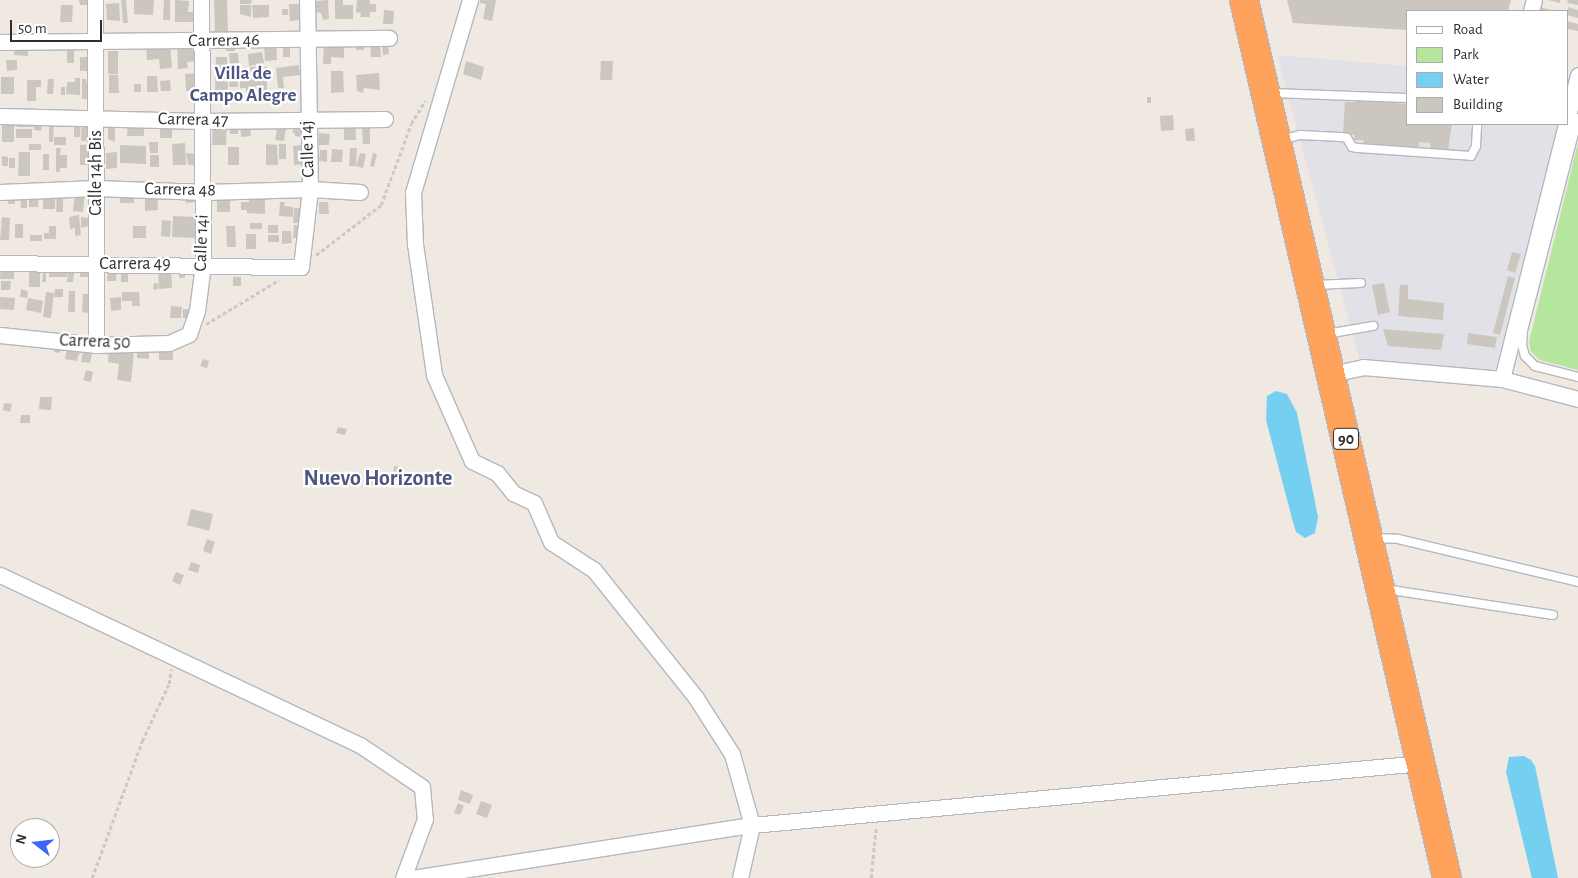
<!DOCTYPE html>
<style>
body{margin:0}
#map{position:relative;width:1578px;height:878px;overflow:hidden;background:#efe9e1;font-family:"Alegreya Sans",sans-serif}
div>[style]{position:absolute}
.industrial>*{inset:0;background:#e3e1e8}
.green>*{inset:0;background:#b6e59e}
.water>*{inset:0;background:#75cff0}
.building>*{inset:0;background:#cbc7bf}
.path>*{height:2.5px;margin-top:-1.25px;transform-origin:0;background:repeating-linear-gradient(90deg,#c9c9c9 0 4px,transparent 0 6.5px)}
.roads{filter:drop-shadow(1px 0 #b4b7c1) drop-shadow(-1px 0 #b4b7c1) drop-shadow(0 1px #b4b7c1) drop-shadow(0 -1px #b4b7c1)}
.lane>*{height:8px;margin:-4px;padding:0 4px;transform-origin:4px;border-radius:4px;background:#fff}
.street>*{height:15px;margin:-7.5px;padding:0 7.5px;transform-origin:7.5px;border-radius:7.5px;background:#fff}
.highway>*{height:28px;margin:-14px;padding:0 14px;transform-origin:14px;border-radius:14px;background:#ffa35c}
span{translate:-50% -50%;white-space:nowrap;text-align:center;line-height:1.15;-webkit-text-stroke:4.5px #fff;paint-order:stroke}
.shield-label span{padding:1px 4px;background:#fff;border:1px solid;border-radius:4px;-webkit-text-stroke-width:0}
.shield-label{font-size:16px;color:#2e2e2e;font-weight:700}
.street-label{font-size:18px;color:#2e2e2e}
.neighbourhood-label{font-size:19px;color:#4d5680;font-weight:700}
.district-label{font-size:22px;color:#4d5680;font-weight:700}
.legend{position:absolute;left:1406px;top:10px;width:162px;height:115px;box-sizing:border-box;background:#fff;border:1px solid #ababab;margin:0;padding:6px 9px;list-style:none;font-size:15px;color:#2e2e2e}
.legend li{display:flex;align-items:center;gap:10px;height:25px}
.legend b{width:25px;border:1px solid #ababab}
.north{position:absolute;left:10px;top:818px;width:50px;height:50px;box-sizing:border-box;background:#fff;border:1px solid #ababab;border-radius:50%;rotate:286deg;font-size:14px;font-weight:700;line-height:20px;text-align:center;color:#2e2e2e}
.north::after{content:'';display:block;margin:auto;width:18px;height:22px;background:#4264fb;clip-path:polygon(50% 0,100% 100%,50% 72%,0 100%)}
.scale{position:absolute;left:10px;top:20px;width:92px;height:22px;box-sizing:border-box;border:2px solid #2e2e2e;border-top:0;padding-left:6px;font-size:15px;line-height:18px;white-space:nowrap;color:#2e2e2e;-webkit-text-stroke:4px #fff;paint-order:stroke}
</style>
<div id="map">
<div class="industrial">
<i style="clip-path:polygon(1277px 55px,1407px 66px,1407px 124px,1558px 124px,1495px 371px,1359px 358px)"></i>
</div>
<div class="green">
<i style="clip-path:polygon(1578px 143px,1578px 370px,1540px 360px,1531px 352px,1529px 342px)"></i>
</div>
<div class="water">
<i style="clip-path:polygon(1276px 391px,1287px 394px,1297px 413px,1318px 517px,1315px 533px,1305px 538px,1296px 532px,1293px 522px,1266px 420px,1267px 396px)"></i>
<i style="clip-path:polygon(1524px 756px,1531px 760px,1535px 766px,1558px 878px,1532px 878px,1506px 772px,1509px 757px)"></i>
</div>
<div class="building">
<i style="clip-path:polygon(79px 0,92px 0,92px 5px,80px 5px)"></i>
<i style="clip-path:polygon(121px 0,126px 0,128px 23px,123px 23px)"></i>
<i style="clip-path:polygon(134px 0,154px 0,153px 15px,134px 14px)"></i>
<i style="clip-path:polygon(164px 0,170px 0,170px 20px,163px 20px)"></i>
<i style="clip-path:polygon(175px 0,189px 1px,188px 12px,196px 12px,195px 22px,175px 22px)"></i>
<i style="clip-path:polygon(214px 0,227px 0,228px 32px,215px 32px)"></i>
<i style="clip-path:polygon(240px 0,252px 0,251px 4px,240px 4px)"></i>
<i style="clip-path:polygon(328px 0,329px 19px,323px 20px,321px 13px,316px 12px,316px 1px)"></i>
<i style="clip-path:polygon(335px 0,343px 0,343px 5px,353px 5px,353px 19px,335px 19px)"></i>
<i style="clip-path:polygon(357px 0,370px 0,370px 4px,376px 4px,376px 12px,370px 12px,370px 17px,360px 17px,361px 13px,356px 12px)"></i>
<i style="clip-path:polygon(480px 0,496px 0,492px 21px,483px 19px,486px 4px,480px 3px)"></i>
<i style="clip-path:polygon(1287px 0,1511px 0,1508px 11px,1407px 11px,1407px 30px,1293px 23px)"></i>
<i style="clip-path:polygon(1548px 0,1560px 0,1560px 3px)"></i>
<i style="clip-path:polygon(1568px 0,1578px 0,1578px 5px,1567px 3px)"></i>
<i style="clip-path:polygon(119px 3px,120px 21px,107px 20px,106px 4px)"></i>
<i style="clip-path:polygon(289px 4px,299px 4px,300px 20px,290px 21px)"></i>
<i style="clip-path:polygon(61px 5px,73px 5px,72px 22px,60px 22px)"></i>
<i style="clip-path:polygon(240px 5px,251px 5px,251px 17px,240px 14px)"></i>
<i style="clip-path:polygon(252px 5px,269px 5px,269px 17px,253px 18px)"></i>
<i style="clip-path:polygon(1537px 6px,1551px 10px,1550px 11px,1535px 11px)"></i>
<i style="clip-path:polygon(1568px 7px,1578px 10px,1578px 18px,1567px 15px)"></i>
<i style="clip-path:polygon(282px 9px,288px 9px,288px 15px,282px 15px)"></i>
<i style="clip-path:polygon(384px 10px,394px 11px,393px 24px,383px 24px)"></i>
<i style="clip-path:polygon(1567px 21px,1578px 24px,1578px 31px,1567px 29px)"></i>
<i style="clip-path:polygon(356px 41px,364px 41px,364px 50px,356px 50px)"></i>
<i style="clip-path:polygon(375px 41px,375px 46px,380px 46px,381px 57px,371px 57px,370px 42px)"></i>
<i style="clip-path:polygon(276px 42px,277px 60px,265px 61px,264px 43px)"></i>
<i style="clip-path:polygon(283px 42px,290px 42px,290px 57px,283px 57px)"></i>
<i style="clip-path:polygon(170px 43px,172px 68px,160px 69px,159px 59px,147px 60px,146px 45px)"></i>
<i style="clip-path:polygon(198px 44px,197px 61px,187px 62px,188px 68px,178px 69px,177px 46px)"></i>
<i style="clip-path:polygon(226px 44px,235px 44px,235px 51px,226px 51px)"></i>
<i style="clip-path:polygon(324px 44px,344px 45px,344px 58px,331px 57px,331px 64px,323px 64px)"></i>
<i style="clip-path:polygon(67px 45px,74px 45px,74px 63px,67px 63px)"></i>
<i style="clip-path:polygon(382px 45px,388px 45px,389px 54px,383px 55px)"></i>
<i style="clip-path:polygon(15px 47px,28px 48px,28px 56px,14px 55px)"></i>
<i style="clip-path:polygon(108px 51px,118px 51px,118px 74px,108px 74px)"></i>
<i style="clip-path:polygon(262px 52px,264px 64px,249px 66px,248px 54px)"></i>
<i style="clip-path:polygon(229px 53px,238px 53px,239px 66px,230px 64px)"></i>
<i style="clip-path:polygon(80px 57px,94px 57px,94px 71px,80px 71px)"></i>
<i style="clip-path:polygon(216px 57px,227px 57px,228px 90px,215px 90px)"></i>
<i style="clip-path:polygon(6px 60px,17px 60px,17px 70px,7px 71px)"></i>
<i style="clip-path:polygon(466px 61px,484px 67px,481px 80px,463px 74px)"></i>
<i style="clip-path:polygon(601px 61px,613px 61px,612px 80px,600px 80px)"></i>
<i style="clip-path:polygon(299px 65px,300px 75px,283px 77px,284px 88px,278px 88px,276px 68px)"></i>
<i style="clip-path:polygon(250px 67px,267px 67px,267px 91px,246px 92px,246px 88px,240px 88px,240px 77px,244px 77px,243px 72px,250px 71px)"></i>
<i style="clip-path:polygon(331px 71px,343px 71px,344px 92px,331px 93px)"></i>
<i style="clip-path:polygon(199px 73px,199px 91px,186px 91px,185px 74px)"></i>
<i style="clip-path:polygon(379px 73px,380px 90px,364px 88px,363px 93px,357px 91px,356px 75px)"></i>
<i style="clip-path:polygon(109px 75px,118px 75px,119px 93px,109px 93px)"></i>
<i style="clip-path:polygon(230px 75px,238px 75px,238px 87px,229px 87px)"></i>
<i style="clip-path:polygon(147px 76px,157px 76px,158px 92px,147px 92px)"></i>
<i style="clip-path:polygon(1px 77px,14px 77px,14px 94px,1px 94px)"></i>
<i style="clip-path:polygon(75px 78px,80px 78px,80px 95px,66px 94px,67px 82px,75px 82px)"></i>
<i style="clip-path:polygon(48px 79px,54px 79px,53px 94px,47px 94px)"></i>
<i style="clip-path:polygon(82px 79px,86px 79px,86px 83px,96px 83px,96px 99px,82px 99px)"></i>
<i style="clip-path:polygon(27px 80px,41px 80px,41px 87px,36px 87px,36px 101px,27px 101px)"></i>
<i style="clip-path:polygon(170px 80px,171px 91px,161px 91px,160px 81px)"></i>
<i style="clip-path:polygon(134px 84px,141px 84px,141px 92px,134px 92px)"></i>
<i style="clip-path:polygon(61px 87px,65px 87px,65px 95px,61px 95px)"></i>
<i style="clip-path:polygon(1147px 97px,1151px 97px,1151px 103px,1147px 103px)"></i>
<i style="clip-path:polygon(1357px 99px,1407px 104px,1407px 124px,1452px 124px,1448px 150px,1430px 148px,1430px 143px,1419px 142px,1419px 148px,1363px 144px,1364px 140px,1354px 140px,1355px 135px,1343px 133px,1345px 102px,1356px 102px)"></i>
<i style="clip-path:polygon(1173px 115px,1174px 130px,1161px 131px,1160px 116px)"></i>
<i style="clip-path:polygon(82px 116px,96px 117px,96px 141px,81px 141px)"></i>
<i style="clip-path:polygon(160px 117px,172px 128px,172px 138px,160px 138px)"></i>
<i style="clip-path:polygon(355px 117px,356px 140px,344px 140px,344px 118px)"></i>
<i style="clip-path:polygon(238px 118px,238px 134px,230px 134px,229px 119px)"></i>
<i style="clip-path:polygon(250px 118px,251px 136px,241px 137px,240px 119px)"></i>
<i style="clip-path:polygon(264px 118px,276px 127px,286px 128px,284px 141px,275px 140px,277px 129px,264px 129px)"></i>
<i style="clip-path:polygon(16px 119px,33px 119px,34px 127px,17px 127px)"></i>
<i style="clip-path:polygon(35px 119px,43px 120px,41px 131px,34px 130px)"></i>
<i style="clip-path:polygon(74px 119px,81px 120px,80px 137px,74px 137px)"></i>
<i style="clip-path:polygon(128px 119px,144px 120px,144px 136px,127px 136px)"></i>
<i style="clip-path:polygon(252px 119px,262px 119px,262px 130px,252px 130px)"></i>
<i style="clip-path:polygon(54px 120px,53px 142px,49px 142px,49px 121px)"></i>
<i style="clip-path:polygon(213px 120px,227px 121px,226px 145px,212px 145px)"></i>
<i style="clip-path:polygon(293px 120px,302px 120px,301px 137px,295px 136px,295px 134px,293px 133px)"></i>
<i style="clip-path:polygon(2px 124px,14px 124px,14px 142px,2px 142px)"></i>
<i style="clip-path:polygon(370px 125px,370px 144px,363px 144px,362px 126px)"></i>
<i style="clip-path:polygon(108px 128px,115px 128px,115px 142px,108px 139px)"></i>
<i style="clip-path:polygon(1194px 128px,1195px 141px,1186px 141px,1185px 129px)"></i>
<i style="clip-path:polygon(16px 129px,32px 129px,32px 138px,16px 138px)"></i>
<i style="clip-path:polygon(319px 133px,330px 134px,329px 145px,319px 145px)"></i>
<i style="clip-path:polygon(54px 137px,66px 137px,66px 145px,54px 145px)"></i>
<i style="clip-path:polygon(149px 142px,158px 142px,158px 153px,150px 153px)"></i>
<i style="clip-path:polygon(185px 143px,186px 165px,173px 165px,172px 144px)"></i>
<i style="clip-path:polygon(29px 144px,41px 144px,41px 150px,29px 150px)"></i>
<i style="clip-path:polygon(92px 144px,92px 165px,80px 165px,80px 145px)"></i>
<i style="clip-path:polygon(266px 144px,277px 145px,278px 165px,266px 165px)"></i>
<i style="clip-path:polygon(279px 144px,286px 144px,286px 159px,279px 159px)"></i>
<i style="clip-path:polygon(120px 145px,146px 146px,146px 164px,120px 163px)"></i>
<i style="clip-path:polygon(303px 145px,305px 164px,294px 165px,293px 146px)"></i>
<i style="clip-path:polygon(228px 147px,239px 147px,239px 165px,228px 165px)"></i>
<i style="clip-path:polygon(56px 148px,61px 148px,60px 155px,67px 155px,67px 168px,60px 168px,60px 172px,56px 172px)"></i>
<i style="clip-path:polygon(350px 148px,357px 148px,356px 166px,349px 166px)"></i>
<i style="clip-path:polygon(332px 149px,343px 150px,342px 162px,331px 162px)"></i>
<i style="clip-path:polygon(320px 150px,327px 150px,327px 162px,319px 161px)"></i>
<i style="clip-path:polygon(19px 152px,30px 152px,30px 176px,18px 176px)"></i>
<i style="clip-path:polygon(117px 152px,117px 168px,106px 169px,106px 153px)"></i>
<i style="clip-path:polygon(186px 153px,196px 154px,196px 165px,188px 165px)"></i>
<i style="clip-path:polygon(360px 153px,366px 154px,363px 168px,356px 166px)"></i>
<i style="clip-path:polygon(373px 153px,377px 154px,374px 167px,370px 166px)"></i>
<i style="clip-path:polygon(43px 154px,49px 154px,49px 170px,43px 170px)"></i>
<i style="clip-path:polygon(150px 155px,159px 155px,159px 167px,150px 167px)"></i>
<i style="clip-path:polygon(2px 156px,8px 157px,8px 166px,2px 166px)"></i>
<i style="clip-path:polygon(9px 158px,15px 158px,15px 168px,9px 168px)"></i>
<i style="clip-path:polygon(120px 189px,133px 189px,134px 203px,120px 203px)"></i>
<i style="clip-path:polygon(43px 191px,55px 191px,55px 209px,43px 209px)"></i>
<i style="clip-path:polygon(75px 191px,85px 191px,83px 212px,73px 211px)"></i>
<i style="clip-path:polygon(157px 191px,158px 210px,145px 211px,145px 192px)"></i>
<i style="clip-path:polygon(20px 192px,27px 192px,27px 208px,21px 208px)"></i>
<i style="clip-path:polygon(29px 192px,39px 192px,38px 207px,29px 207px)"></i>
<i style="clip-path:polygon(57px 192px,63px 193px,63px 212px,56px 212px)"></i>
<i style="clip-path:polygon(186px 192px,201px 202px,186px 203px)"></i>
<i style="clip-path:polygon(8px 193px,15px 193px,15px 204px,8px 204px)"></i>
<i style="clip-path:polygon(217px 199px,230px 199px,230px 212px,217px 212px)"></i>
<i style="clip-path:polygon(249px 199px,265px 199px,265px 214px,247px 213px,247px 210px,241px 210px,241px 202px,249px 202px)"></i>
<i style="clip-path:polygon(280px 202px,285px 202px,284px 206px,293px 207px,293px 217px,279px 216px)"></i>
<i style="clip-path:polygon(319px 202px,328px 202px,329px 214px,319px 214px)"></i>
<i style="clip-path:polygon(294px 208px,304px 208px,303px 223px,293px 223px)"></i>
<i style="clip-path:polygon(79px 215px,81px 235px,75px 236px,75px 228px,70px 229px,69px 217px)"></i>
<i style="clip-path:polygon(173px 216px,199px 217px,198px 238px,172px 237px)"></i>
<i style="clip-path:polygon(2px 217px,10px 218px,9px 240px,0 240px)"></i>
<i style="clip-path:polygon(81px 217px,94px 219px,94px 225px,81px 228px)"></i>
<i style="clip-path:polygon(162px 220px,171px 221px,170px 237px,161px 236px)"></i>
<i style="clip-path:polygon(250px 223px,262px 223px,262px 229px,250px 229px)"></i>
<i style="clip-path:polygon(15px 224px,23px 224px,23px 238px,15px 238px)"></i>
<i style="clip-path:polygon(268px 225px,278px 225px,278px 233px,268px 233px)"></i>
<i style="clip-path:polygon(294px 225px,304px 226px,304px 238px,293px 238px)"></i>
<i style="clip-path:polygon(49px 226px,56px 226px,56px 239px,44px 239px,44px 233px,49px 233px)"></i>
<i style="clip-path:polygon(133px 226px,146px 226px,146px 238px,133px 238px)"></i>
<i style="clip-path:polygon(226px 226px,235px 226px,236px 247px,227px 247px)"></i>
<i style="clip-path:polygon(282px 231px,291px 231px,292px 243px,282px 244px)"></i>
<i style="clip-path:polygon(246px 234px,256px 234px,256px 249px,246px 249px)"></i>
<i style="clip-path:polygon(30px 235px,42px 235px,42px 241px,30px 241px)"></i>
<i style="clip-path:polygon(268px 235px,279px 235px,279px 242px,268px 242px)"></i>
<i style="clip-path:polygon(1512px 252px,1521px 254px,1515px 273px,1507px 270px)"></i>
<i style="clip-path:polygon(1px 262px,14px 263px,14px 279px,0 279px)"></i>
<i style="clip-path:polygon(69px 264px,75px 265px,73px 282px,67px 282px)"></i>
<i style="clip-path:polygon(92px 264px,92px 277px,80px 277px,80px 265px)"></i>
<i style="clip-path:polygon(121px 265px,128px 265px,128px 282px,121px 282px)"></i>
<i style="clip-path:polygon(49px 266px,68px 267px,67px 277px,49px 277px)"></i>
<i style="clip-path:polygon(29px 267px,40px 268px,40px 287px,29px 287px)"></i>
<i style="clip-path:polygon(108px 267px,117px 267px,116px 281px,107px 281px)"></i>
<i style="clip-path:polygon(179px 267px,185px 267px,185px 278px,179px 278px)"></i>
<i style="clip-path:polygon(171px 268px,172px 288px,159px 289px,158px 269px)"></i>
<i style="clip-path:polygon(43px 273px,46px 273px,46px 282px,42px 282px)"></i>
<i style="clip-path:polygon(1508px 276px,1515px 278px,1500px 335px,1493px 333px)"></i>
<i style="clip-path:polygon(233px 277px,241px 277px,241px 286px,233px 286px)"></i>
<i style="clip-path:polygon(1px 281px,11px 281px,10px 290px,1px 290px)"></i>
<i style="clip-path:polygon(154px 283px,159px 284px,157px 290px,153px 289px)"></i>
<i style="clip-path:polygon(1384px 283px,1390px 312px,1378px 315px,1372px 285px)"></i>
<i style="clip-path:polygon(1400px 285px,1408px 285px,1408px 299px,1444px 303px,1443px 320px,1398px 316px)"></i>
<i style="clip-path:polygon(21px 289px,28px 291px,27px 298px,20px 297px)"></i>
<i style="clip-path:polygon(55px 289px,63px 289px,63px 297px,54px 297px)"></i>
<i style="clip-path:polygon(69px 291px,75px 291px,75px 312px,68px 312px)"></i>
<i style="clip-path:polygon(46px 292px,54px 293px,51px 318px,43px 317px)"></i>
<i style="clip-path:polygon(122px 292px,139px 292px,140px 306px,132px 306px,132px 301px,122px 301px)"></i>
<i style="clip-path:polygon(83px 294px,90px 294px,88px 313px,82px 312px)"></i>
<i style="clip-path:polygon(0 297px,15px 298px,14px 310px,0 309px)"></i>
<i style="clip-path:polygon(121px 297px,121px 310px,111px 311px,110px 298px)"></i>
<i style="clip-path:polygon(28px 298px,43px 301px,41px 313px,26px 310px)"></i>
<i style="clip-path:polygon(171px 306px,182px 307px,181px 318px,170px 318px)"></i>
<i style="clip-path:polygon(183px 309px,193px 309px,193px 318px,183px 318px)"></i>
<i style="clip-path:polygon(1383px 329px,1444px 334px,1441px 350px,1388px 346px)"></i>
<i style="clip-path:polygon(1468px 333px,1497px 337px,1495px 348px,1467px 344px)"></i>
<i style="clip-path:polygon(56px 336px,63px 338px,60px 353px,54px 352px)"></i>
<i style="clip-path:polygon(67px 348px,80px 351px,77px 361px,65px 359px)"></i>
<i style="clip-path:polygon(109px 349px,134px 352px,131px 382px,117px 380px,119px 364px,108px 362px)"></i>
<i style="clip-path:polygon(137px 351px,149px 351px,149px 359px,137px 358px)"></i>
<i style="clip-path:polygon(159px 351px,173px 351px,173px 360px,159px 360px)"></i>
<i style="clip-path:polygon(83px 352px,92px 354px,90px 363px,81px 362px)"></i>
<i style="clip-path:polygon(203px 359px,209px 361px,207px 368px,200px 366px)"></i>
<i style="clip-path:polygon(86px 370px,93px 372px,91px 382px,83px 380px)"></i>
<i style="clip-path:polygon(40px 397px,52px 397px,51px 410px,39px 409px)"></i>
<i style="clip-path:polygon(4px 403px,12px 404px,10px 412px,3px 410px)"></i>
<i style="clip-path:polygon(21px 415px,30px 415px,30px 423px,20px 423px)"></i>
<i style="clip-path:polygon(338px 427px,347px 429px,345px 435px,336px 433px)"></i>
<i style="clip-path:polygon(394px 466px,404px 468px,403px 481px,393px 479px)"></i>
<i style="clip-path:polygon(372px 477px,382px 478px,380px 487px,371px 485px)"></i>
<i style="clip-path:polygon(191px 509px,213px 514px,209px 531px,187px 525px)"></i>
<i style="clip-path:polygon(207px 539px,215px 542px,211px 554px,203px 551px)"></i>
<i style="clip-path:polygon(191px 562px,200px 565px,198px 573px,188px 570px)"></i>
<i style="clip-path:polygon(176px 572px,184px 575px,180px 585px,172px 581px)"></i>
<i style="clip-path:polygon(461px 790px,473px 795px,470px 804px,458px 800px)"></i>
<i style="clip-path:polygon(481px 801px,492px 805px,487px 818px,476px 814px)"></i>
<i style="clip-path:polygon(458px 803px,464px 806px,460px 815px,454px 813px)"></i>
</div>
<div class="path">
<i style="left:316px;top:255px;width:82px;rotate:-37.6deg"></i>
<i style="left:381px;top:205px;width:86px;rotate:-69.7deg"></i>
<i style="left:411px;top:124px;width:27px;rotate:-59deg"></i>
<i style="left:206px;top:324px;width:85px;rotate:-31.1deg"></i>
<i style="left:92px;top:878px;width:146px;rotate:-69.9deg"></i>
<i style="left:142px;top:741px;width:63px;rotate:-64.7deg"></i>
<i style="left:169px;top:684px;width:15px;rotate:-82deg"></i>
<i style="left:871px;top:878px;width:52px;rotate:-84.5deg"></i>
</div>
<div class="roads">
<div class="lane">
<i style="left:1272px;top:93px;width:135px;rotate:2.1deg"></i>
<i style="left:1578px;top:118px;width:220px;rotate:104.5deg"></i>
<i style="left:1523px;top:331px;width:14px;rotate:94deg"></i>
<i style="left:1522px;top:345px;width:11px;rotate:75deg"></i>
<i style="left:1525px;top:356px;width:14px;rotate:45deg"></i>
<i style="left:1535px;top:366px;width:44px;rotate:14.3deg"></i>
<i style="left:1281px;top:140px;width:20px;rotate:-15deg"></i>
<i style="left:1300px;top:135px;width:41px;rotate:2.8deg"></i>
<i style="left:1341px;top:137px;width:6px;rotate:9deg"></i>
<i style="left:1347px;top:138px;width:10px;rotate:61deg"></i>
<i style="left:1352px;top:147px;width:6px;rotate:9deg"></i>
<i style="left:1358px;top:148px;width:113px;rotate:4deg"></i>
<i style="left:1471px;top:156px;width:11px;rotate:-63deg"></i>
<i style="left:1476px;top:146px;width:22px;rotate:-87deg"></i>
<i style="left:1314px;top:285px;width:47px;rotate:-2.4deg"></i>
<i style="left:1326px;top:334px;width:48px;rotate:-9.7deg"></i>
<i style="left:1373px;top:538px;width:25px;rotate:2deg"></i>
<i style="left:1398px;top:539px;width:185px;rotate:13.4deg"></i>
<i style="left:1385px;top:589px;width:170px;rotate:8.8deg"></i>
</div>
<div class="street">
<i style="left:95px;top:0;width:345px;rotate:89.8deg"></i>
<i style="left:470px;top:0;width:200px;rotate:106.5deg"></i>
<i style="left:413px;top:192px;width:52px;rotate:87.8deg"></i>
<i style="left:415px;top:244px;width:132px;rotate:81.7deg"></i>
<i style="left:434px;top:375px;width:94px;rotate:66.2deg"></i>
<i style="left:472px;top:461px;width:28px;rotate:26deg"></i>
<i style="left:497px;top:473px;width:26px;rotate:51deg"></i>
<i style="left:513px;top:493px;width:23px;rotate:25deg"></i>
<i style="left:534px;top:503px;width:43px;rotate:66.4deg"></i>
<i style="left:551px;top:542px;width:51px;rotate:33.1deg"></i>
<i style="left:594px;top:570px;width:164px;rotate:51.4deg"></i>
<i style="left:696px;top:698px;width:67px;rotate:57.3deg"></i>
<i style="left:732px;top:754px;width:74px;rotate:74.3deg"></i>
<i style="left:752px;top:825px;width:54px;rotate:102.8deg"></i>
<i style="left:1531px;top:11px;width:11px;rotate:-75deg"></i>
<i style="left:0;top:42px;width:389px;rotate:-0.6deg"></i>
<i style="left:0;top:116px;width:202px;rotate:1.4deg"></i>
<i style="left:202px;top:121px;width:183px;rotate:-0.6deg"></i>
<i style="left:1567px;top:120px;width:46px;rotate:-76.3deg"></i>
<i style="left:0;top:192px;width:96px;rotate:-2.4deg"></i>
<i style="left:96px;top:188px;width:108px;rotate:2.1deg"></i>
<i style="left:204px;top:192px;width:106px;rotate:-1.6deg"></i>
<i style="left:310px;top:189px;width:50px;rotate:3.4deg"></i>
<i style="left:0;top:263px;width:301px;rotate:0.8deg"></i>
<i style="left:301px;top:267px;width:79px;rotate:-83.4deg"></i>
<i style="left:310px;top:189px;width:189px;rotate:-90.9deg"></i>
<i style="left:0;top:335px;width:97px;rotate:5.9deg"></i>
<i style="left:96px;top:345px;width:73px;rotate:-1.6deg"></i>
<i style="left:169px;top:343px;width:22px;rotate:-24deg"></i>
<i style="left:189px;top:334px;width:24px;rotate:-71deg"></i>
<i style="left:197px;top:311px;width:47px;rotate:-82.7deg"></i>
<i style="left:203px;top:264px;width:264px;rotate:-90.4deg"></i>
<i style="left:1331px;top:374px;width:33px;rotate:-12deg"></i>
<i style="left:1363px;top:367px;width:140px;rotate:4.9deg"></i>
<i style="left:1502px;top:379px;width:79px;rotate:14.7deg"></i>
<i style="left:1502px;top:379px;width:263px;rotate:-75.9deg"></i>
<i style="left:0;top:575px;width:398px;rotate:25.3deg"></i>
<i style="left:360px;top:745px;width:75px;rotate:34.1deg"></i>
<i style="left:422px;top:787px;width:32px;rotate:85deg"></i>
<i style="left:425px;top:819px;width:63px;rotate:110.4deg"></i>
<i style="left:412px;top:878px;width:344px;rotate:-8.9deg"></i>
<i style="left:752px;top:825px;width:672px;rotate:-5.29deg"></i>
</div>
<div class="highway">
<i style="left:1244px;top:0;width:901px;rotate:76.98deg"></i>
</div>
</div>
<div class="shield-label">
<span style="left:1346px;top:439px">90</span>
</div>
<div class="street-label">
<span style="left:224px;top:41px;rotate:-1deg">Carrera 46</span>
<span style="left:193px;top:120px;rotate:1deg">Carrera 47</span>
<span style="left:308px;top:149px;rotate:-92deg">Calle 14j</span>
<span style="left:96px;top:173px;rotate:-90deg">Calle 14h Bis</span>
<span style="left:180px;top:190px;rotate:1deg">Carrera 48</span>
<span style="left:202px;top:243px;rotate:-88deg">Calle 14i</span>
<span style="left:135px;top:264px">Carrera 49</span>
<span style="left:95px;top:342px;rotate:2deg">Carrera 50</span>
</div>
<div class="neighbourhood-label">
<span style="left:243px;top:85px">Villa de<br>Campo Alegre</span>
</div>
<div class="district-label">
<span style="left:378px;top:479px">Nuevo Horizonte</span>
</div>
<ul class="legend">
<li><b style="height:6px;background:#fff"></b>Road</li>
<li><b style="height:14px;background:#b6e59e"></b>Park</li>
<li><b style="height:14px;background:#75cff0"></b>Water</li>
<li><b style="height:14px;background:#cbc7bf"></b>Building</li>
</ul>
<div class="north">N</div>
<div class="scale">50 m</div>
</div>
